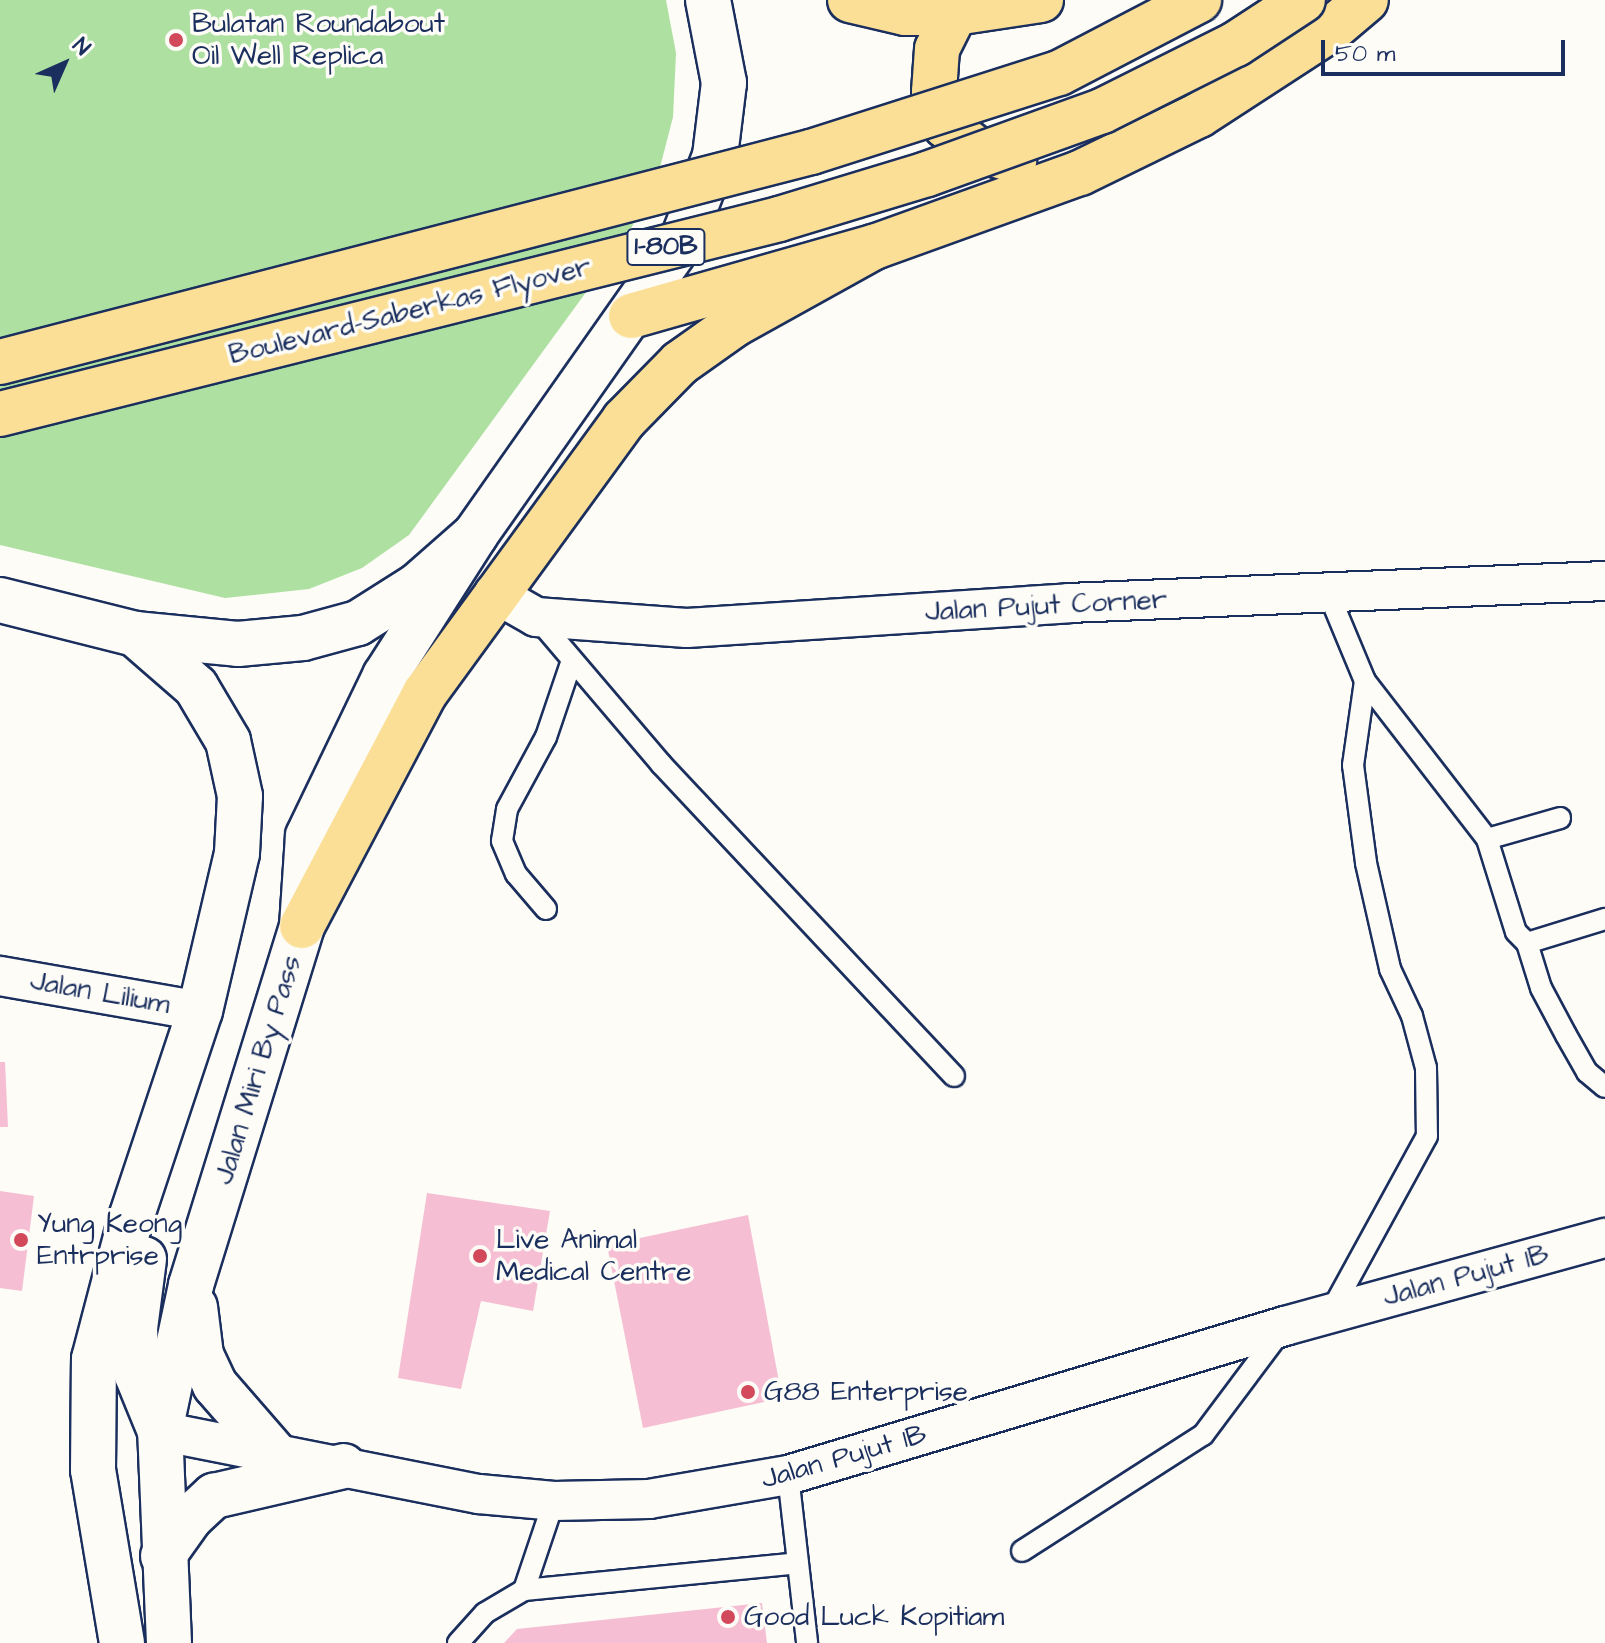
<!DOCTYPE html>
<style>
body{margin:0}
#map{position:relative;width:1605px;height:1643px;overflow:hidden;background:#fdfcf7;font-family:"Architects Daughter",sans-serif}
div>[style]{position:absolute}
.green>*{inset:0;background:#aee0a1}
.building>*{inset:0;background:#f6bed3}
.roads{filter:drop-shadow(2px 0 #1b2f5e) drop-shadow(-2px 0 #1b2f5e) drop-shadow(0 2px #1b2f5e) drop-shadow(0 -2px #1b2f5e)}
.service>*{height:20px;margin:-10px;padding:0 10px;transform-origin:10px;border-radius:10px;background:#fdfcf7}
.minor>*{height:38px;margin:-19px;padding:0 19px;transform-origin:19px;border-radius:19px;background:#fdfcf7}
.tertiary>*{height:44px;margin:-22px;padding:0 22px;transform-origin:22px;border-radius:22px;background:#fdfcf7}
.trunk>*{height:44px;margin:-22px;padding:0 22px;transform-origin:22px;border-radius:22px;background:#fbdf96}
.bridges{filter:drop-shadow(2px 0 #1b2f5e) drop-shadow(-2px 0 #1b2f5e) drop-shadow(0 2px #1b2f5e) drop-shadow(0 -2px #1b2f5e)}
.trunk-bridge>*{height:44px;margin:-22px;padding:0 22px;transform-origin:22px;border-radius:22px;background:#fbdf96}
.dots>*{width:22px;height:22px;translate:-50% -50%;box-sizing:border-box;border:4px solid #fdfcf7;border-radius:50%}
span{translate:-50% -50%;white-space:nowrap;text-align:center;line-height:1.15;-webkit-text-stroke:7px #fdfcf7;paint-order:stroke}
.shield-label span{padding:2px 6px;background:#fdfcf7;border:2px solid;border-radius:6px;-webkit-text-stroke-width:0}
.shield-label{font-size:26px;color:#1b2f5e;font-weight:700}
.poi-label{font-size:28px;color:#1b2f5e}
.left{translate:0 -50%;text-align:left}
.street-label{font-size:28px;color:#1b2f5e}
.north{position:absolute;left:24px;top:24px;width:80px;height:80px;-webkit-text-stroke:6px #fdfcf7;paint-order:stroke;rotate:45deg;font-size:22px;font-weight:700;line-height:32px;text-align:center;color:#1b2f5e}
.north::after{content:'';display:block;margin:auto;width:28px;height:36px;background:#1b2f5e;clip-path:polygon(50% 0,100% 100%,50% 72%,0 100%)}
.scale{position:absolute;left:1321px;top:40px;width:244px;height:36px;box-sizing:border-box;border:4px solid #1b2f5e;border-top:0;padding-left:10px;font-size:24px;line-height:28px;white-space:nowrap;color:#1b2f5e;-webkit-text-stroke:6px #fdfcf7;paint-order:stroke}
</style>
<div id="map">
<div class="green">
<i style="clip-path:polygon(0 0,666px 0,676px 53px,673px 117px,657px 179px,627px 236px,409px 535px,362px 568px,309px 589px,225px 598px,0 545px)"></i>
</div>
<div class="building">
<i style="clip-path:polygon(0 1062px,5px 1062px,8px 1127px,0 1127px)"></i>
<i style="clip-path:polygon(0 1191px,34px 1196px,22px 1291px,0 1288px)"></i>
<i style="clip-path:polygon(427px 1193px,550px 1211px,533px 1311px,481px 1301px,461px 1389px,398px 1378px)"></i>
<i style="clip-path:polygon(748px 1215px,782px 1398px,643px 1428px,607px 1245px)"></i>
<i style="clip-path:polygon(762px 1603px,767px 1643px,504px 1643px,517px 1629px)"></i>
</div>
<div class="roads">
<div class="service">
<i style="left:1328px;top:592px;width:96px;rotate:67.4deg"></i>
<i style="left:1365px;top:681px;width:85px;rotate:98.1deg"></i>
<i style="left:1353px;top:765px;width:99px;rotate:82.4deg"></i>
<i style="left:1366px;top:863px;width:109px;rotate:77.2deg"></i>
<i style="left:1390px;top:969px;width:52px;rotate:64.9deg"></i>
<i style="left:1412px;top:1016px;width:54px;rotate:74.9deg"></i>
<i style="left:1426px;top:1068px;width:68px;rotate:89.2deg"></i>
<i style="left:1427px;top:1136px;width:202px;rotate:118.7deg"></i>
<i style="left:536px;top:617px;width:193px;rotate:49.6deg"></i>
<i style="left:661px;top:764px;width:428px;rotate:46.8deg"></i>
<i style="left:1365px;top:681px;width:200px;rotate:52.3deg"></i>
<i style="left:1487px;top:839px;width:97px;rotate:72.7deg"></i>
<i style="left:1516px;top:932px;width:16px;rotate:45deg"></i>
<i style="left:1527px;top:943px;width:82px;rotate:-17.1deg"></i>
<i style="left:1487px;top:839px;width:76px;rotate:-16deg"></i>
<i style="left:546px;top:909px;width:46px;rotate:-130.6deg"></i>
<i style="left:516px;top:874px;width:36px;rotate:-113deg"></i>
<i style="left:502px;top:841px;width:32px;rotate:-81deg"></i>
<i style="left:507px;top:809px;width:82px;rotate:-61.6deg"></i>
<i style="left:546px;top:737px;width:78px;rotate:-71.3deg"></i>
<i style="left:1527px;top:943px;width:47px;rotate:72.7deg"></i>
<i style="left:1541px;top:988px;width:53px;rotate:62deg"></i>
<i style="left:1566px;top:1035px;width:43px;rotate:60.4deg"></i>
<i style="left:1587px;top:1072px;width:23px;rotate:40deg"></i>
<i style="left:788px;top:1475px;width:169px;rotate:83.5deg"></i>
<i style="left:1022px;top:1551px;width:215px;rotate:-32.7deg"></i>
<i style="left:1203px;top:1435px;width:129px;rotate:-53.2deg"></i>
<i style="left:524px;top:1590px;width:94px;rotate:-71.4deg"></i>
<i style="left:458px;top:1643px;width:40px;rotate:-48deg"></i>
<i style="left:485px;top:1613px;width:45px;rotate:-30.5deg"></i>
<i style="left:524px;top:1590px;width:275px;rotate:-5.6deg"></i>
</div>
<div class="minor">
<i style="left:494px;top:593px;width:48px;rotate:29.7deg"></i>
<i style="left:536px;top:617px;width:151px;rotate:4.2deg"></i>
<i style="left:687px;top:628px;width:383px;rotate:-3.7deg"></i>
<i style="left:1069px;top:603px;width:536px;rotate:-2.35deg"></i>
<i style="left:0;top:976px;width:203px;rotate:9.9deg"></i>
<i style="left:160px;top:1431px;width:325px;rotate:11.2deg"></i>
<i style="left:479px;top:1494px;width:75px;rotate:5.3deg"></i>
<i style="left:554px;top:1501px;width:95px;rotate:-1.2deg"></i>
<i style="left:649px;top:1499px;width:141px;rotate:-9.8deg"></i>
<i style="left:788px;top:1475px;width:519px;rotate:-16.69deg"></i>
<i style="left:1285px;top:1326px;width:332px;rotate:-15.4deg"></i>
</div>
<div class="tertiary">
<i style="left:0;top:600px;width:139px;rotate:14.1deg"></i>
<i style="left:135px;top:634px;width:103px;rotate:5.5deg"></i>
<i style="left:238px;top:644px;width:65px;rotate:-5.3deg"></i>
<i style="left:303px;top:638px;width:57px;rotate:-15.3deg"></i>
<i style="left:358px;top:623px;width:71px;rotate:-32.3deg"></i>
<i style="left:418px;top:585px;width:76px;rotate:-41.3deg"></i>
<i style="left:475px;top:535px;width:360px;rotate:-54.9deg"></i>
<i style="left:682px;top:241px;width:91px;rotate:-68.8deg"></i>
<i style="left:715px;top:156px;width:74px;rotate:-83deg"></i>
<i style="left:724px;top:83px;width:85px;rotate:-100.9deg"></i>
<i style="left:144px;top:1259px;width:70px;rotate:97.4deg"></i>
<i style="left:135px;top:1328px;width:47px;rotate:87.6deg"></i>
<i style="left:137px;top:1375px;width:61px;rotate:67.7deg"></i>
<i style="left:195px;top:1307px;width:48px;rotate:82.9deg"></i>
<i style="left:201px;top:1355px;width:33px;rotate:65deg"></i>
<i style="left:215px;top:1385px;width:91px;rotate:49deg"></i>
<i style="left:163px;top:1556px;width:47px;rotate:-54.6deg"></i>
<i style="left:190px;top:1518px;width:33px;rotate:-43deg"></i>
<i style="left:214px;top:1496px;width:133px;rotate:-13deg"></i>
<i style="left:122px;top:1643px;width:175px;rotate:-99.5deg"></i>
<i style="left:93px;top:1470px;width:111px;rotate:-89.5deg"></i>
<i style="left:94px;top:1359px;width:146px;rotate:-75.3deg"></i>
<i style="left:131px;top:1218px;width:218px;rotate:-71.6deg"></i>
<i style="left:200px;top:1011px;width:162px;rotate:-76.8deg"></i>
<i style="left:237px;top:853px;width:57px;rotate:-87deg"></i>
<i style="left:240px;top:796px;width:56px;rotate:-102.3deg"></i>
<i style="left:228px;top:741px;width:63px;rotate:-120.7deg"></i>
<i style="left:196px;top:687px;width:81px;rotate:-139deg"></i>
<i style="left:169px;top:1643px;width:212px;rotate:-92.4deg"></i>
<i style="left:160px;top:1431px;width:149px;rotate:-78deg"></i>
<i style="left:191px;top:1285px;width:376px;rotate:-72.8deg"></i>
<i style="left:302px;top:926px;width:90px;rotate:-86.2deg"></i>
<i style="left:308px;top:836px;width:178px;rotate:-64.3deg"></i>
<i style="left:385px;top:676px;width:167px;rotate:-57.4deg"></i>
</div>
<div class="trunk">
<i style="left:850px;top:0;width:57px;rotate:13.3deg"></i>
<i style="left:905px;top:13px;width:50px"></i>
<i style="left:955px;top:13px;width:87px;rotate:-8.6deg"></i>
<i style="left:955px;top:13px;width:40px;rotate:116.6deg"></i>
<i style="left:937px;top:49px;width:43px;rotate:94deg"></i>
<i style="left:934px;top:92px;width:36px;rotate:71deg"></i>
<i style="left:946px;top:126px;width:39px;rotate:37deg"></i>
<i style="left:977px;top:149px;width:39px;rotate:17deg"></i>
<i style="left:631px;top:316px;width:253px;rotate:-15.9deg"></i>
<i style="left:874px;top:247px;width:219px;rotate:-19.8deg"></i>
<i style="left:1080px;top:173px;width:132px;rotate:-26deg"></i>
<i style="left:1199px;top:115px;width:160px;rotate:-33deg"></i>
<i style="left:1333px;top:28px;width:43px;rotate:-40.3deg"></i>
<i style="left:302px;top:926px;width:263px;rotate:-62.2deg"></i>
<i style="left:425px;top:693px;width:338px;rotate:-53.9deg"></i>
<i style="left:624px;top:420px;width:80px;rotate:-45.5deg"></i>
<i style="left:680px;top:363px;width:67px;rotate:-35.3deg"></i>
<i style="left:735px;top:324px;width:159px;rotate:-29deg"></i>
</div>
</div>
<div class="bridges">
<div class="trunk-bridge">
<i style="left:0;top:362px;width:838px;rotate:-14.52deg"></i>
<i style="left:811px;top:152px;width:260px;rotate:-17.7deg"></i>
<i style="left:1059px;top:73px;width:158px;rotate:-27.5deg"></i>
<i style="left:0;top:414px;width:803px;rotate:-14.05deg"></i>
<i style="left:779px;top:219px;width:155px;rotate:-16.9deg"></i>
<i style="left:927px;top:174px;width:186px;rotate:-19.8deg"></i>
<i style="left:1102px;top:111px;width:150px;rotate:-26.6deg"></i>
<i style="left:1236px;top:44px;width:80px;rotate:-33.3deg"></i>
</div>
</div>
<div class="dots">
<i style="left:176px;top:40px;background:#d1495b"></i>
<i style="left:21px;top:1240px;background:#d1495b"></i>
<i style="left:480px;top:1256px;background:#d1495b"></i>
<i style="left:748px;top:1392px;background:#d1495b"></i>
<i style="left:728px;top:1617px;background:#d1495b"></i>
</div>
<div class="shield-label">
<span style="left:666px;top:247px">1-80B</span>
</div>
<div class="poi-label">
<span class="left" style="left:192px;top:40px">Bulatan Roundabout<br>Oil Well Replica</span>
<span class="left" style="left:37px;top:1240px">Yung Keong<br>Entrprise</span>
<span class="left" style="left:496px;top:1256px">Live Animal<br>Medical Centre</span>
<span class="left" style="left:764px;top:1392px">G88 Enterprise</span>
<span class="left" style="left:744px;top:1617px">Good Luck Kopitiam</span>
</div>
<div class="street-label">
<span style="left:410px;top:311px;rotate:-14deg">Boulevard-Saberkas Flyover</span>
<span style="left:1046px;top:606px;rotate:-3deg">Jalan Pujut Corner</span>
<span style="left:100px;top:993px;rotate:10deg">Jalan Lilium</span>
<span style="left:258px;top:1070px;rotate:-73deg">Jalan Miri By Pass</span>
<span style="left:1466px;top:1276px;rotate:-15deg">Jalan Pujut 1B</span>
<span style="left:844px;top:1457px;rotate:-16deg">Jalan Pujut 1B</span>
</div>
<div class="north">N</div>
<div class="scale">50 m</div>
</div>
